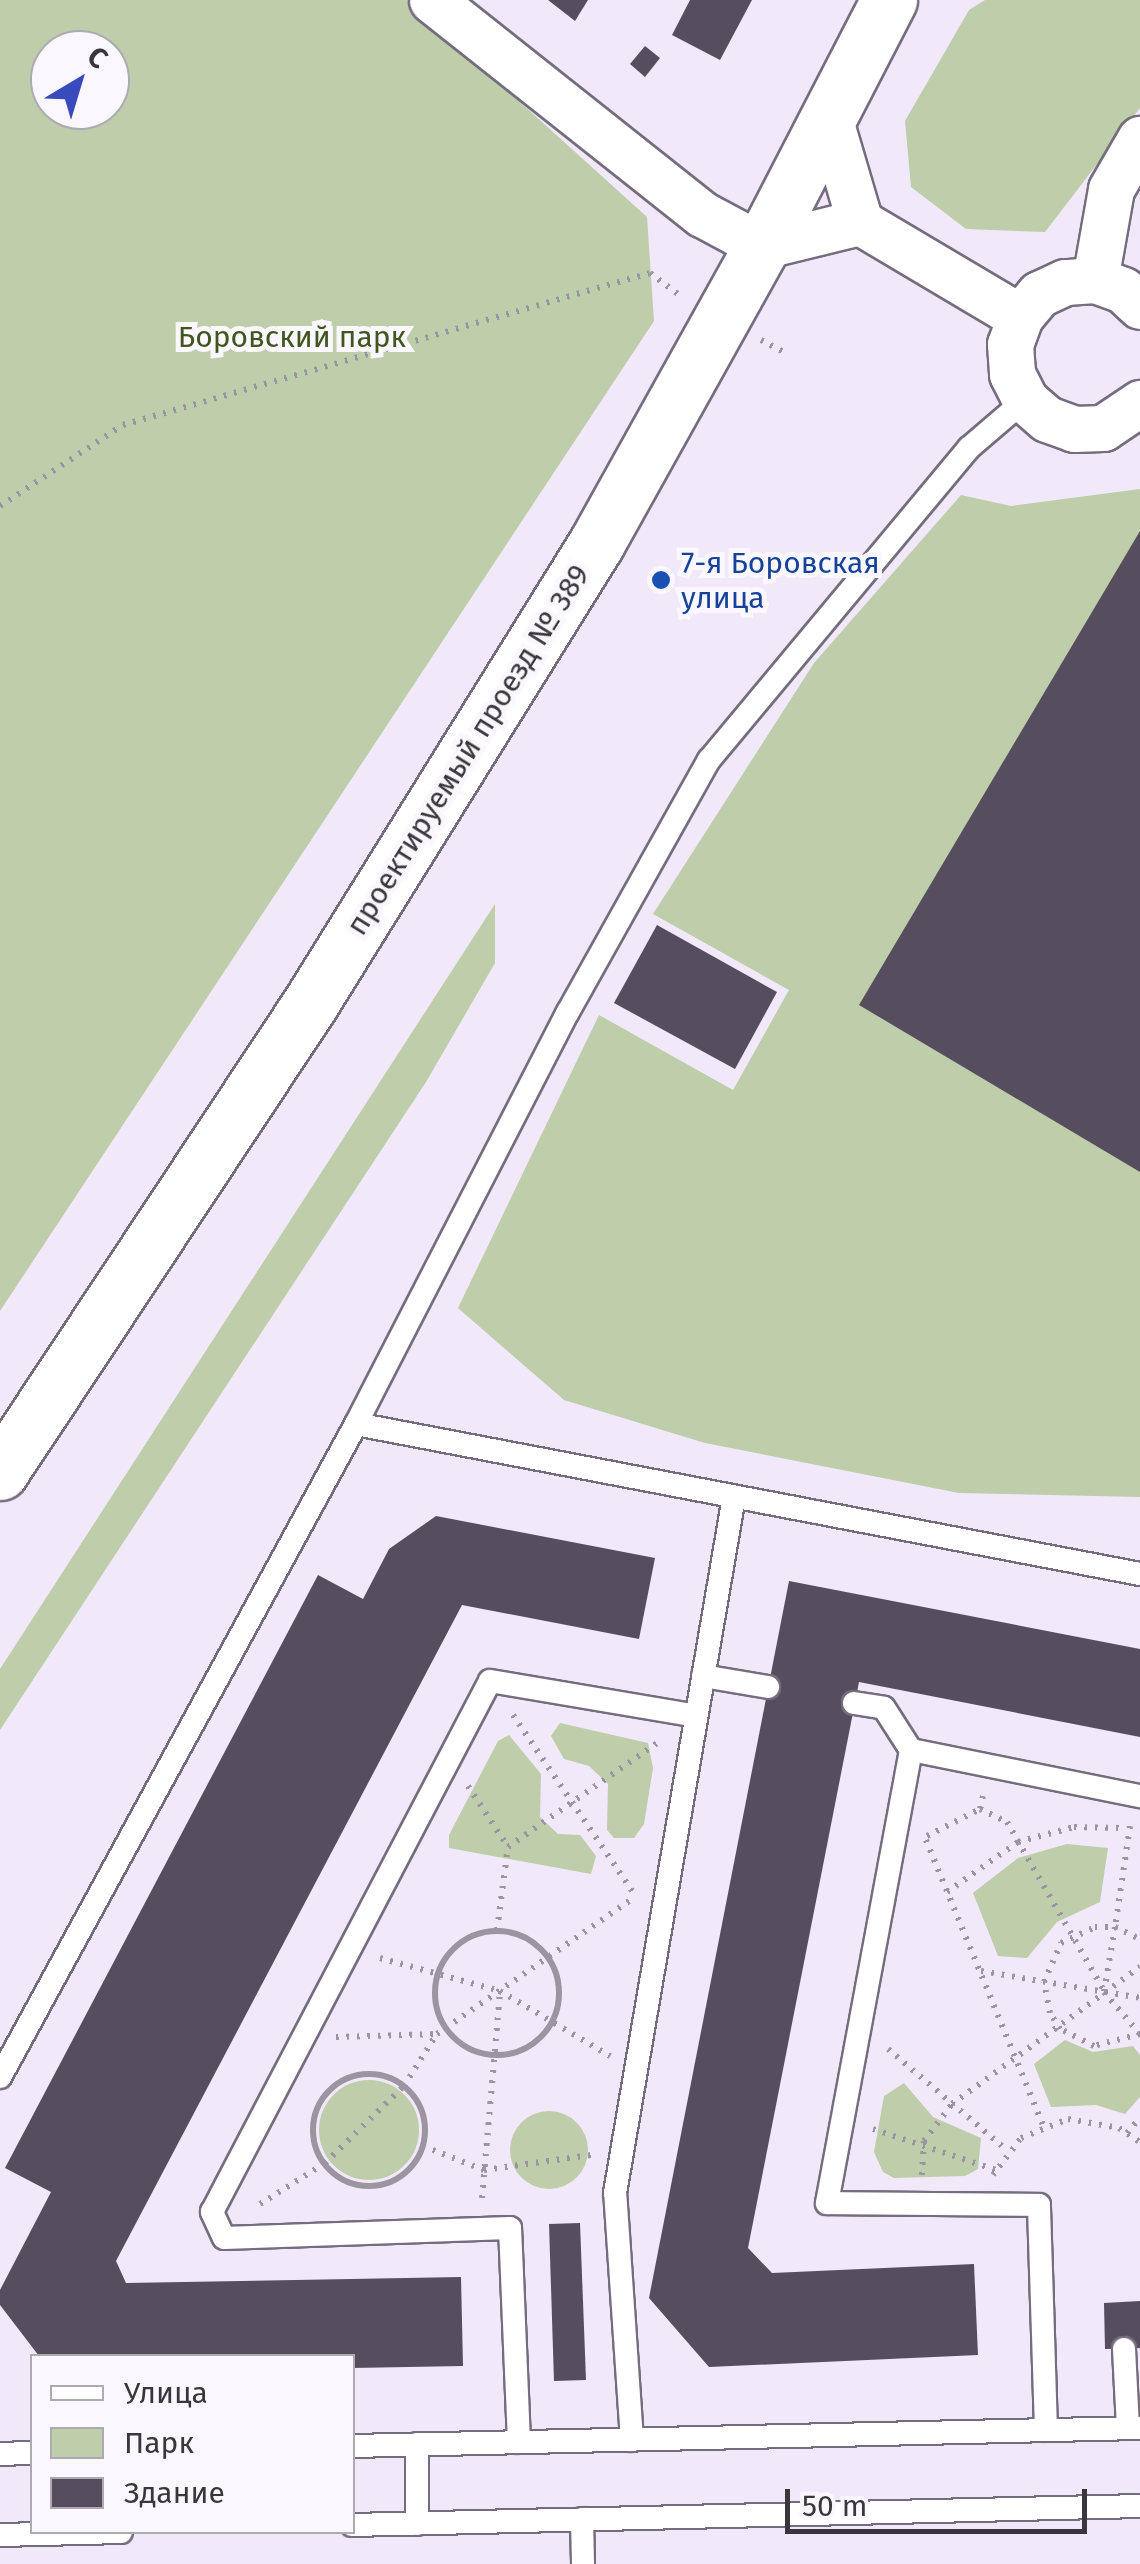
<!DOCTYPE html>
<meta charset="utf-8">
<style>
body{margin:0}
#map{position:relative;width:1140px;height:2564px;overflow:hidden;background:#f1e8fa;font-family:"Fira Sans",sans-serif}
div>[style]{position:absolute}
.green>*{inset:0;background:#becdaa}
.round{border-radius:50%}
.building>*{inset:0;background:#564e5e}
.path>*{height:6px;margin-top:-3px;transform-origin:0;background:repeating-linear-gradient(90deg,#9b94a1 0 2.5px,transparent 0 10.5px)}
.path>.ring{margin:-3px;padding:0;box-sizing:content-box;background:none;border:6px solid #9b94a1;border-radius:50%}
.roads{filter:drop-shadow(2px 0 #756d7d) drop-shadow(-2px 0 #756d7d) drop-shadow(0 2px #756d7d) drop-shadow(0 -2px #756d7d)}
.lane>*{height:22px;margin:-11px;padding:0 11px;transform-origin:11px;border-radius:11px;background:#fff}
.street>*{height:45px;margin:-22.5px;padding:0 22.5px;transform-origin:22.5px;border-radius:22.5px;background:#fff}
.secondary>*{height:55px;margin:-27.5px;padding:0 27.5px;transform-origin:27.5px;border-radius:27.5px;background:#fff}
.dots>*{width:28px;height:28px;translate:-50% -50%;box-sizing:border-box;border:5px solid #fbf7ff;border-radius:50%}
span{translate:-50% -50%;white-space:nowrap;text-align:center;line-height:1.15;-webkit-text-stroke:10px #fbf7ff;paint-order:stroke}
.park-label{font-size:30px;color:#41561f}
.transit-label{font-size:30px;color:#164399}
.left{translate:0 -50%;text-align:left}
.street-label{font-size:30px;color:#3a363d}
.legend{position:absolute;left:30px;top:2354px;width:325px;height:180px;box-sizing:border-box;background:#fbf7ff;border:2px solid #aeaab1;margin:0;padding:12px 18px;list-style:none;font-size:30px;color:#3a363d}
.legend li{display:flex;align-items:center;gap:20px;height:50px}
.legend b{width:50px;border:2px solid #aeaab1}
.north{position:absolute;left:30px;top:30px;width:100px;height:100px;box-sizing:border-box;background:#fbf7ff;border:2px solid #aeaab1;border-radius:50%;rotate:38deg;font-size:28px;font-weight:700;line-height:40px;text-align:center;color:#3a363d}
.north::after{content:'';display:block;margin:auto;width:35px;height:45px;background:#394abd;clip-path:polygon(50% 0,100% 100%,50% 72%,0 100%)}
.scale{position:absolute;left:785px;top:2489px;width:302px;height:45px;box-sizing:border-box;border:5px solid #3a363d;border-top:0;padding-left:12px;font-size:30px;line-height:35px;white-space:nowrap;color:#3a363d;-webkit-text-stroke:8px #fbf7ff;paint-order:stroke}
</style>
<div id="map">
<div class="green">
<i style="clip-path:polygon(evenodd,0 0,407px 0,647px 217px,654px 321px,0 1311px,0 0,50px 50px,110px 50px,110px 110px,50px 110px,50px 50px)"></i>
<i style="clip-path:polygon(985px 0,1140px 0,1140px 108px,1045px 232px,966px 229px,911px 187px,905px 121px,969px 10px)"></i>
<i style="clip-path:polygon(1140px 489px,1140px 1497px,959px 1493px,705px 1443px,564px 1400px,458px 1308px,599px 1015px,733px 1090px,789px 990px,653px 914px,814px 663px,961px 495px,1011px 506px)"></i>
<i style="clip-path:polygon(495px 904px,495px 963px,426px 1082px,0 1730px,0 1669px)"></i>
<i style="clip-path:polygon(560px 1723px,648px 1743px,653px 1768px,644px 1824px,634px 1838px,614px 1838px,607px 1830px,608px 1784px,589px 1766px,564px 1759px,551px 1736px)"></i>
<i style="clip-path:polygon(509px 1735px,541px 1774px,540px 1817px,558px 1834px,580px 1835px,596px 1856px,591px 1874px,449px 1848px,449px 1835px,498px 1741px)"></i>
<i style="clip-path:polygon(1067px 1844px,1108px 1848px,1100px 1902px,1057px 1922px,1027px 1958px,998px 1956px,973px 1893px,1018px 1858px)"></i>
<i style="clip-path:polygon(1065px 2040px,1093px 2052px,1133px 2046px,1140px 2055px,1140px 2097px,1125px 2114px,1096px 2105px,1051px 2107px,1034px 2064px)"></i>
<i class="round" style="left:319px;top:2080px;width:100px;height:100px"></i>
<i style="clip-path:polygon(904px 2083px,933px 2117px,981px 2138px,978px 2169px,965px 2176px,894px 2178px,883px 2172px,874px 2152px,884px 2096px)"></i>
<i class="round" style="left:510px;top:2111px;width:78px;height:78px"></i>
</div>
<div class="building">
<i style="clip-path:polygon(548px 0,588px 0,575px 21px)"></i>
<i style="clip-path:polygon(690px 0,752px 0,720px 60px,672px 35px)"></i>
<i style="clip-path:polygon(645px 46px,660px 58px,645px 77px,630px 64px)"></i>
<i style="clip-path:polygon(1140px 531px,1140px 1172px,859px 1005px)"></i>
<i style="clip-path:polygon(657px 925px,777px 992px,735px 1069px,614px 1003px)"></i>
<i style="clip-path:polygon(436px 1516px,655px 1558px,639px 1639px,462px 1605px,116px 2261px,126px 2283px,461px 2277px,463px 2366px,352px 2368px,352px 2356px,39px 2356px,0 2305px,0 2290px,51px 2192px,5px 2168px,318px 1575px,363px 1599px,389px 1549px)"></i>
<i style="clip-path:polygon(789px 1581px,1140px 1649px,1140px 1737px,859px 1682px,748px 2248px,772px 2273px,974px 2264px,978px 2355px,709px 2367px,649px 2298px)"></i>
<i style="clip-path:polygon(580px 2223px,586px 2380px,554px 2381px,549px 2224px)"></i>
<i style="clip-path:polygon(1140px 2301px,1140px 2348px,1105px 2349px,1104px 2303px)"></i>
</div>
<div class="path">
<i style="left:761px;top:340px;width:27px;rotate:28deg"></i>
<i style="left:0;top:506px;width:147px;rotate:-33.4deg"></i>
<i style="left:123px;top:425px;width:548px;rotate:-16.09deg"></i>
<i style="left:650px;top:273px;width:38px;rotate:37deg"></i>
<i style="left:513px;top:1715px;width:217px;rotate:55.9deg"></i>
<i style="left:468px;top:1786px;width:73px;rotate:56.7deg"></i>
<i style="left:983px;top:1796px;width:13px;rotate:103deg"></i>
<i style="left:980px;top:1809px;width:30px;rotate:26deg"></i>
<i style="left:1007px;top:1822px;width:195px;rotate:60.1deg"></i>
<i style="left:1130px;top:1826px;width:102px;rotate:98.4deg"></i>
<i style="left:1115px;top:1927px;width:66px;rotate:99.6deg"></i>
<i style="left:1104px;top:1992px;width:55px;rotate:49.4deg"></i>
<i style="left:1140px;top:2034px;width:48px;rotate:165.4deg"></i>
<i style="left:1094px;top:2046px;width:38px;rotate:-153deg"></i>
<i style="left:1060px;top:2029px;width:19px;rotate:-122deg"></i>
<i style="left:1050px;top:2013px;width:32px;rotate:-101deg"></i>
<i style="left:1044px;top:1982px;width:43px;rotate:-66.4deg"></i>
<i style="left:1061px;top:1943px;width:38px;rotate:-25deg"></i>
<i style="left:1095px;top:1927px;width:20px"></i>
<i style="left:1115px;top:1927px;width:28px;rotate:26deg"></i>
<i style="left:927px;top:1836px;width:59px;rotate:-27deg"></i>
<i style="left:926px;top:1840px;width:308px;rotate:67.7deg"></i>
<i style="left:947px;top:1892px;width:87px;rotate:-35.2deg"></i>
<i style="left:1018px;top:1842px;width:58px;rotate:-15deg"></i>
<i style="left:1074px;top:1827px;width:48px;rotate:1.2deg"></i>
<i style="left:497px;top:1930px;width:84px;rotate:-82.5deg"></i>
<i style="left:508px;top:1847px;width:185px;rotate:-34.9deg"></i>
<i class="ring" style="left:435px;top:1931px;width:118px;height:118px"></i>
<i style="left:380px;top:1958px;width:124px;rotate:15.4deg"></i>
<i style="left:500px;top:1991px;width:128px;rotate:30.6deg"></i>
<i style="left:981px;top:1971px;width:161px;rotate:9.6deg"></i>
<i style="left:336px;top:2037px;width:101px;rotate:-1.7deg"></i>
<i style="left:437px;top:2034px;width:241px;rotate:-34.7deg"></i>
<i style="left:888px;top:2049px;width:157px;rotate:40.4deg"></i>
<i class="ring" style="left:313px;top:2074px;width:106px;height:106px"></i>
<i style="left:873px;top:2129px;width:130px;rotate:18.4deg"></i>
<i style="left:1127px;top:2133px;width:20px;rotate:-49deg"></i>
<i style="left:423px;top:2146px;width:66px;rotate:21.5deg"></i>
<i style="left:484px;top:2170px;width:108px;rotate:-8deg"></i>
<i style="left:922px;top:2175px;width:34px;rotate:-87deg"></i>
<i style="left:924px;top:2141px;width:46px;rotate:-52.9deg"></i>
<i style="left:952px;top:2104px;width:233px;rotate:-36.1deg"></i>
<i style="left:993px;top:2175px;width:46px;rotate:-52.9deg"></i>
<i style="left:1021px;top:2138px;width:51px;rotate:-22deg"></i>
<i style="left:1068px;top:2119px;width:52px;rotate:10deg"></i>
<i style="left:1119px;top:2128px;width:25px;rotate:34deg"></i>
<i style="left:482px;top:2198px;width:208px;rotate:-85deg"></i>
<i style="left:260px;top:2204px;width:77px;rotate:-32.2deg"></i>
<i style="left:325px;top:2163px;width:110px;rotate:-44.3deg"></i>
<i style="left:404px;top:2086px;width:60px;rotate:-57.9deg"></i>
</div>
<div class="roads">
<div class="lane">
<i style="left:356px;top:1424px;width:463px;rotate:-62.8deg"></i>
<i style="left:568px;top:1012px;width:289px;rotate:-60.8deg"></i>
<i style="left:709px;top:760px;width:406px;rotate:-50.2deg"></i>
<i style="left:969px;top:448px;width:74px;rotate:-40.6deg"></i>
<i style="left:703px;top:1676px;width:66px;rotate:9.6deg"></i>
<i style="left:854px;top:1703px;width:30px;rotate:9deg"></i>
<i style="left:884px;top:1708px;width:50px;rotate:57.3deg"></i>
<i style="left:0;top:2077px;width:744px;rotate:-61.4deg"></i>
<i style="left:356px;top:1424px;width:798px;rotate:10.83deg"></i>
<i style="left:1124px;top:2349px;width:79px;rotate:87.1deg"></i>
<i style="left:1046px;top:2430px;width:225px;rotate:-91.8deg"></i>
<i style="left:1039px;top:2205px;width:212px;rotate:-179.5deg"></i>
<i style="left:827px;top:2203px;width:461px;rotate:-79.5deg"></i>
<i style="left:911px;top:1750px;width:234px;rotate:11.4deg"></i>
<i style="left:632px;top:2440px;width:248px;rotate:-93.9deg"></i>
<i style="left:615px;top:2193px;width:706px;rotate:-80.3deg"></i>
<i style="left:519px;top:2442px;width:214px;rotate:-92.4deg"></i>
<i style="left:510px;top:2228px;width:286px;rotate:178deg"></i>
<i style="left:224px;top:2238px;width:29px;rotate:-115deg"></i>
<i style="left:212px;top:2212px;width:599px;rotate:-62.37deg"></i>
<i style="left:490px;top:1681px;width:209px;rotate:9.6deg"></i>
<i style="left:352px;top:2446px;width:788px;rotate:-1.31deg"></i>
<i style="left:0;top:2454px;width:32px;rotate:-2deg"></i>
<i style="left:582px;top:2519px;width:45px;rotate:88.7deg"></i>
<i style="left:417px;top:2524px;width:80px;rotate:-90deg"></i>
<i style="left:352px;top:2525px;width:788px;rotate:-1.38deg"></i>
<i style="left:0;top:2535px;width:121px;rotate:-1.4deg"></i>
</div>
<div class="street">
<i style="left:432px;top:0;width:345px;rotate:38.4deg"></i>
<i style="left:702px;top:214px;width:68px;rotate:28.1deg"></i>
<i style="left:762px;top:246px;width:101px;rotate:-13.8deg"></i>
<i style="left:829px;top:117px;width:109px;rotate:73.6deg"></i>
<i style="left:860px;top:222px;width:186px;rotate:30.7deg"></i>
<i style="left:1095px;top:280px;width:92px;rotate:-80deg"></i>
<i style="left:1111px;top:189px;width:58px;rotate:-59.9deg"></i>
<i style="left:1140px;top:306px;width:23px;rotate:-137deg"></i>
<i style="left:1123px;top:290px;width:30px;rotate:-160deg"></i>
<i style="left:1095px;top:280px;width:30px;rotate:176deg"></i>
<i style="left:1065px;top:282px;width:29px;rotate:155deg"></i>
<i style="left:1039px;top:294px;width:30px;rotate:130deg"></i>
<i style="left:1020px;top:317px;width:29px;rotate:110deg"></i>
<i style="left:1010px;top:344px;width:30px;rotate:86deg"></i>
<i style="left:1012px;top:374px;width:29px;rotate:63deg"></i>
<i style="left:1025px;top:400px;width:29px;rotate:41deg"></i>
<i style="left:1047px;top:419px;width:29px;rotate:20deg"></i>
<i style="left:1074px;top:429px;width:29px;rotate:-2deg"></i>
<i style="left:1103px;top:428px;width:45px;rotate:-34deg"></i>
</div>
<div class="secondary">
<i style="left:0;top:1472px;width:561px;rotate:-56.48deg"></i>
<i style="left:310px;top:1004px;width:542px;rotate:-58.13deg"></i>
<i style="left:596px;top:544px;width:341px;rotate:-60.9deg"></i>
<i style="left:762px;top:246px;width:277px;rotate:-62.7deg"></i>
</div>
</div>
<div class="dots">
<i style="left:661px;top:580px;background:#1a4fb4"></i>
</div>
<div class="park-label">
<span style="left:292px;top:337px">Боровский парк</span>
</div>
<div class="transit-label">
<span class="left" style="left:681px;top:580px">7-я Боровская<br>улица</span>
</div>
<div class="street-label">
<span style="left:468px;top:750px;rotate:-58deg">проектируемый проезд № 389</span>
</div>
<ul class="legend">
<li><b style="height:12px;background:#fff"></b>Улица</li>
<li><b style="height:28px;background:#becdaa"></b>Парк</li>
<li><b style="height:28px;background:#564e5e"></b>Здание</li>
</ul>
<div class="north">С</div>
<div class="scale">50 m</div>
</div>
